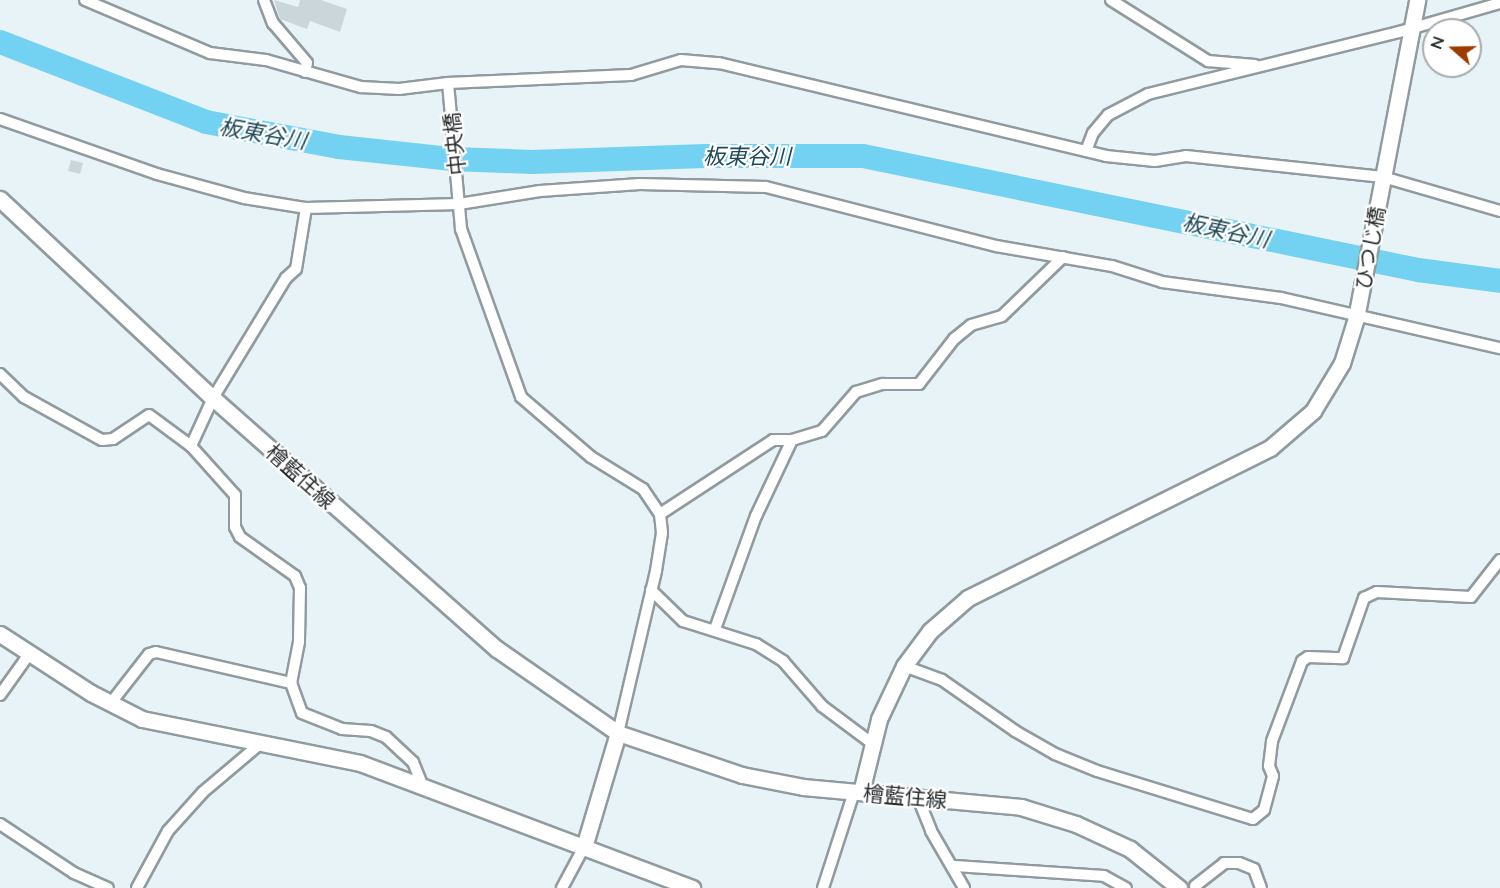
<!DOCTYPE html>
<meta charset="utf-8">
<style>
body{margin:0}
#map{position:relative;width:1500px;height:888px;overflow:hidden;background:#e7f3f7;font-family:Lato,"Noto Sans JP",sans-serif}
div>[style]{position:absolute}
.river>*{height:24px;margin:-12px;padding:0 12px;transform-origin:12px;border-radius:12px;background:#73d1f2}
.building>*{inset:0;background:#cbd6db}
.roads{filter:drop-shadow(2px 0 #919b9f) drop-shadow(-2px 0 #919b9f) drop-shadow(0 2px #919b9f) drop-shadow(0 -2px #919b9f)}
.street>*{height:10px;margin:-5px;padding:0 5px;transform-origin:5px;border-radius:5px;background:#fff}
.secondary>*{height:15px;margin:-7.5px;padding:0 7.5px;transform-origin:7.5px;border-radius:7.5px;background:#fff}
span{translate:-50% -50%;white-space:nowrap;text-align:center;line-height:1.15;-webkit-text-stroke:4.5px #fff;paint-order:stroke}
.street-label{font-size:21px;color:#272c2d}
.water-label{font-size:22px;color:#1f4957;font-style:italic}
.north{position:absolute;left:1422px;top:18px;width:60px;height:60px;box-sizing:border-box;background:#fff;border:2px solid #a9abab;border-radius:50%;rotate:290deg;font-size:16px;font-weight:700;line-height:24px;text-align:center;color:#272c2d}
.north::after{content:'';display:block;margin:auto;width:21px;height:27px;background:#9e3b00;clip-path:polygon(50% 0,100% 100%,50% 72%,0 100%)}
</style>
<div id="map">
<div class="river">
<i style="left:0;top:42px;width:221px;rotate:21.2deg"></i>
<i style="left:206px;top:122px;width:135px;rotate:10.6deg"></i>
<i style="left:339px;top:147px;width:114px;rotate:6.1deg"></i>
<i style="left:452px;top:159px;width:80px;rotate:2.1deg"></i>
<i style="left:532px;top:162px;width:173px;rotate:-2deg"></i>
<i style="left:705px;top:156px;width:158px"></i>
<i style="left:863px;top:156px;width:567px;rotate:11.61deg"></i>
<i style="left:1418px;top:270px;width:83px;rotate:7.6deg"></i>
</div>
<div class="building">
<i style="clip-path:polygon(274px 0,298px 7px,300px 0,321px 0,347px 9px,340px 32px,310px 21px,307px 29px,280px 19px)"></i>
<i style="clip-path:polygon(71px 160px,83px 163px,80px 174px,68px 171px)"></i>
</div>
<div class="roads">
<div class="street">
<i style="left:85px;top:0;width:136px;rotate:23deg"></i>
<i style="left:210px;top:53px;width:56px;rotate:7.1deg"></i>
<i style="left:266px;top:60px;width:99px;rotate:15.9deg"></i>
<i style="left:361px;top:87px;width:38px;rotate:3deg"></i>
<i style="left:399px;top:89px;width:49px;rotate:-7deg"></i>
<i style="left:448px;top:83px;width:183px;rotate:-2.5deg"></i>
<i style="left:631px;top:75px;width:52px;rotate:-16.7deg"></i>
<i style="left:681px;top:60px;width:38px;rotate:5deg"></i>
<i style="left:719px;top:63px;width:398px;rotate:13.5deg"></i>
<i style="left:1106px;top:156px;width:49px;rotate:5.8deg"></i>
<i style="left:1155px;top:161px;width:31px;rotate:-9deg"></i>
<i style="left:1186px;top:156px;width:198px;rotate:6.1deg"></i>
<i style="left:1383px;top:177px;width:122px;rotate:16.2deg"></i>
<i style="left:264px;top:0;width:25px;rotate:69deg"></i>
<i style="left:273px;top:23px;width:52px;rotate:49.6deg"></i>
<i style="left:307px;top:63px;width:9px;rotate:103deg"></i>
<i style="left:1111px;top:0;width:115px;rotate:32.2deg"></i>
<i style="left:1208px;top:61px;width:47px;rotate:4.9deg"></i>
<i style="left:448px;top:83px;width:147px;rotate:84.9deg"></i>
<i style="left:461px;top:229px;width:178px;rotate:70.3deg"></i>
<i style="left:521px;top:397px;width:92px;rotate:40.6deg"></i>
<i style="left:591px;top:457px;width:61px;rotate:31.6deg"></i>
<i style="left:643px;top:489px;width:30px;rotate:56deg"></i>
<i style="left:660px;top:514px;width:19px;rotate:84deg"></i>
<i style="left:662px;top:533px;width:38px;rotate:99deg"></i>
<i style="left:656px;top:571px;width:166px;rotate:103.2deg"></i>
<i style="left:0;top:119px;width:166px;rotate:19.3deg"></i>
<i style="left:157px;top:174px;width:90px;rotate:15.4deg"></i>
<i style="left:244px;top:198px;width:63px;rotate:9.2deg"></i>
<i style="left:306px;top:208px;width:153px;rotate:-1.5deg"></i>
<i style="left:459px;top:204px;width:82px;rotate:-9.1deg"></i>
<i style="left:540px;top:191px;width:100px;rotate:-4deg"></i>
<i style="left:640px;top:184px;width:126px;rotate:1.4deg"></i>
<i style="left:766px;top:187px;width:237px;rotate:14.4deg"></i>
<i style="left:996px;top:246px;width:118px;rotate:9.8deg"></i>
<i style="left:1112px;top:266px;width:52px;rotate:17.7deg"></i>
<i style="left:1162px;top:282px;width:120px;rotate:7.7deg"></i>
<i style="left:1281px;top:298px;width:225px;rotate:12.9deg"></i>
<i style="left:1086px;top:151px;width:19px;rotate:-69deg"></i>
<i style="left:1093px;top:133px;width:23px;rotate:-50deg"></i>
<i style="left:1108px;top:115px;width:45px;rotate:-27.7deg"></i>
<i style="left:1148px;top:94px;width:259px;rotate:-13.9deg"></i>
<i style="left:1399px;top:32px;width:105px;rotate:-16deg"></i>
<i style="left:0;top:374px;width:33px;rotate:44deg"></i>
<i style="left:24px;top:397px;width:89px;rotate:28.9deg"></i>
<i style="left:102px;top:440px;width:11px;rotate:-5deg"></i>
<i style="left:113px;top:439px;width:43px;rotate:-33.7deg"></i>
<i style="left:149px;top:415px;width:52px;rotate:36.4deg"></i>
<i style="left:191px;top:446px;width:66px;rotate:48.1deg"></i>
<i style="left:235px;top:495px;width:32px;rotate:90deg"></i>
<i style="left:235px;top:527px;width:11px;rotate:63deg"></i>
<i style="left:240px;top:537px;width:67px;rotate:35.3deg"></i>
<i style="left:295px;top:576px;width:13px;rotate:67deg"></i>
<i style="left:300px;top:588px;width:54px;rotate:91.1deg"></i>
<i style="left:299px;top:642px;width:42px;rotate:101deg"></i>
<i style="left:291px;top:683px;width:32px;rotate:70deg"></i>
<i style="left:302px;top:713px;width:43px;rotate:21.8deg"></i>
<i style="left:342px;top:729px;width:29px;rotate:4deg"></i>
<i style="left:371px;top:731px;width:16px;rotate:22deg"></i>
<i style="left:386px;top:737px;width:37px;rotate:43deg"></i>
<i style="left:413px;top:762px;width:27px;rotate:68deg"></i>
<i style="left:191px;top:446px;width:53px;rotate:-65.4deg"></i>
<i style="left:213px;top:398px;width:140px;rotate:-58.7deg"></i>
<i style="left:286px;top:278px;width:13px;rotate:-42deg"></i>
<i style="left:296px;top:269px;width:62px;rotate:-80.7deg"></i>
<i style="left:660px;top:514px;width:135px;rotate:-33.2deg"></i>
<i style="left:773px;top:440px;width:19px"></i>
<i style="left:651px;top:590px;width:45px;rotate:44.1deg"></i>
<i style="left:683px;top:621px;width:77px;rotate:17.5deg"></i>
<i style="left:756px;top:644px;width:32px;rotate:32deg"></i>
<i style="left:783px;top:661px;width:60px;rotate:49.1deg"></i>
<i style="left:822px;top:706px;width:64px;rotate:36.7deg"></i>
<i style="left:715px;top:629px;width:120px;rotate:-70.1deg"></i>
<i style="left:756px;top:516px;width:84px;rotate:-64.7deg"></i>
<i style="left:792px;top:440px;width:31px;rotate:-17deg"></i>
<i style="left:822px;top:431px;width:52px;rotate:-48.9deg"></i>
<i style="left:856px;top:392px;width:28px;rotate:-17deg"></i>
<i style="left:883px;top:384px;width:36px"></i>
<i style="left:919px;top:384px;width:57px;rotate:-52.1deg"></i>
<i style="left:954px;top:339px;width:22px;rotate:-39deg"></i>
<i style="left:971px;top:325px;width:32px;rotate:-16deg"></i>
<i style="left:1002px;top:316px;width:85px;rotate:-44deg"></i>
<i style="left:904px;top:666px;width:40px;rotate:20.2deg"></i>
<i style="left:942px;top:680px;width:89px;rotate:34.9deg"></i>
<i style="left:1015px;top:731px;width:46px;rotate:29.9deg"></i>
<i style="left:1055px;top:754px;width:45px;rotate:22deg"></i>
<i style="left:1097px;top:771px;width:163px;rotate:17.1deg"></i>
<i style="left:1253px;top:819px;width:14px;rotate:-39deg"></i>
<i style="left:1264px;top:810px;width:35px;rotate:-75deg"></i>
<i style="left:1273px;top:776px;width:11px;rotate:-112deg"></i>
<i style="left:1269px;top:766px;width:25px;rotate:-83deg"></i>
<i style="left:1272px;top:741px;width:85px;rotate:-69.4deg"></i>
<i style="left:1302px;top:661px;width:7px;rotate:-34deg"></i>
<i style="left:1308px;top:657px;width:35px;rotate:2deg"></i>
<i style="left:1343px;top:658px;width:64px;rotate:-70.7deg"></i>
<i style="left:1364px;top:598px;width:14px;rotate:-25deg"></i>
<i style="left:1377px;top:592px;width:94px;rotate:3deg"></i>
<i style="left:1471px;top:597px;width:47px;rotate:-51.9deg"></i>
<i style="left:0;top:695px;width:52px;rotate:-54.5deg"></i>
<i style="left:110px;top:704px;width:63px;rotate:-52deg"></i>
<i style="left:149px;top:654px;width:7px;rotate:-16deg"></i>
<i style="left:156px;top:652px;width:139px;rotate:12.9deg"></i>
<i style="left:918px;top:798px;width:35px;rotate:68deg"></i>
<i style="left:931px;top:831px;width:66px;rotate:59.9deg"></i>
<i style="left:0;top:824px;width:89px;rotate:33.5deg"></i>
<i style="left:74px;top:873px;width:37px;rotate:24deg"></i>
<i style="left:955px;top:866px;width:149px;rotate:3.8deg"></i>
<i style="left:1104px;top:876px;width:25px;rotate:29deg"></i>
<i style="left:1195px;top:886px;width:37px;rotate:-38deg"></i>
<i style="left:1224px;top:863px;width:15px"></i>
<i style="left:1239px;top:863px;width:16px;rotate:22deg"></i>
<i style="left:1254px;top:869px;width:20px;rotate:70deg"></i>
<i style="left:137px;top:888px;width:65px;rotate:-61.5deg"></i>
<i style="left:168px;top:831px;width:52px;rotate:-48.1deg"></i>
<i style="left:203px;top:792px;width:76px;rotate:-40.2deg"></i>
<i style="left:562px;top:888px;width:47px;rotate:-61.8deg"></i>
<i style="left:823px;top:888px;width:101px;rotate:-72.1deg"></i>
</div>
<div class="secondary">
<i style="left:0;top:199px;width:291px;rotate:43.1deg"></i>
<i style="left:213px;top:398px;width:379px;rotate:41.5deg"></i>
<i style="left:497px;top:649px;width:147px;rotate:34.8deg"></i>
<i style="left:618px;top:733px;width:131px;rotate:18.7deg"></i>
<i style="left:742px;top:775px;width:62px;rotate:11.1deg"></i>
<i style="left:803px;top:787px;width:219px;rotate:5.2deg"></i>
<i style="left:1021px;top:807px;width:58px;rotate:17.2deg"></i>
<i style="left:1076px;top:824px;width:60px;rotate:24.8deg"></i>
<i style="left:1130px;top:849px;width:63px;rotate:38.5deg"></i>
<i style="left:0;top:634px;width:108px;rotate:33deg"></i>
<i style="left:91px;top:693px;width:57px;rotate:27deg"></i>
<i style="left:142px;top:719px;width:222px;rotate:11.4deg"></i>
<i style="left:360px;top:763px;width:355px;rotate:20.6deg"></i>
<i style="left:861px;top:792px;width:75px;rotate:-76.1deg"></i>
<i style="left:879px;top:719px;width:59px;rotate:-64.7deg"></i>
<i style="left:904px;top:666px;width:44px;rotate:-53.4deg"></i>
<i style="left:930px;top:631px;width:50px;rotate:-41deg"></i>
<i style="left:968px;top:598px;width:337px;rotate:-26.4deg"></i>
<i style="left:1270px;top:448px;width:57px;rotate:-40.7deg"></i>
<i style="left:1313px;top:411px;width:56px;rotate:-58.9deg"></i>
<i style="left:1342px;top:363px;width:47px;rotate:-72.7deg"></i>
<i style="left:1356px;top:318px;width:324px;rotate:-79.1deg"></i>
<i style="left:584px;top:847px;width:119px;rotate:-73.4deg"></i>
</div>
</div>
<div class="street-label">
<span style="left:454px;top:144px;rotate:-96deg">中央橋</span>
<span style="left:1369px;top:248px;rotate:-79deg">ひつじ橋</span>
<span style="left:301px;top:476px;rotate:42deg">檜藍住線</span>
<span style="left:905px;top:796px;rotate:5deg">檜藍住線</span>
</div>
<div class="water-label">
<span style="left:263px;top:133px;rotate:10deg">板東谷川</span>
<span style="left:747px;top:156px">板東谷川</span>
<span style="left:1226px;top:230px;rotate:12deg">板東谷川</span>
</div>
<div class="north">N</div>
</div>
